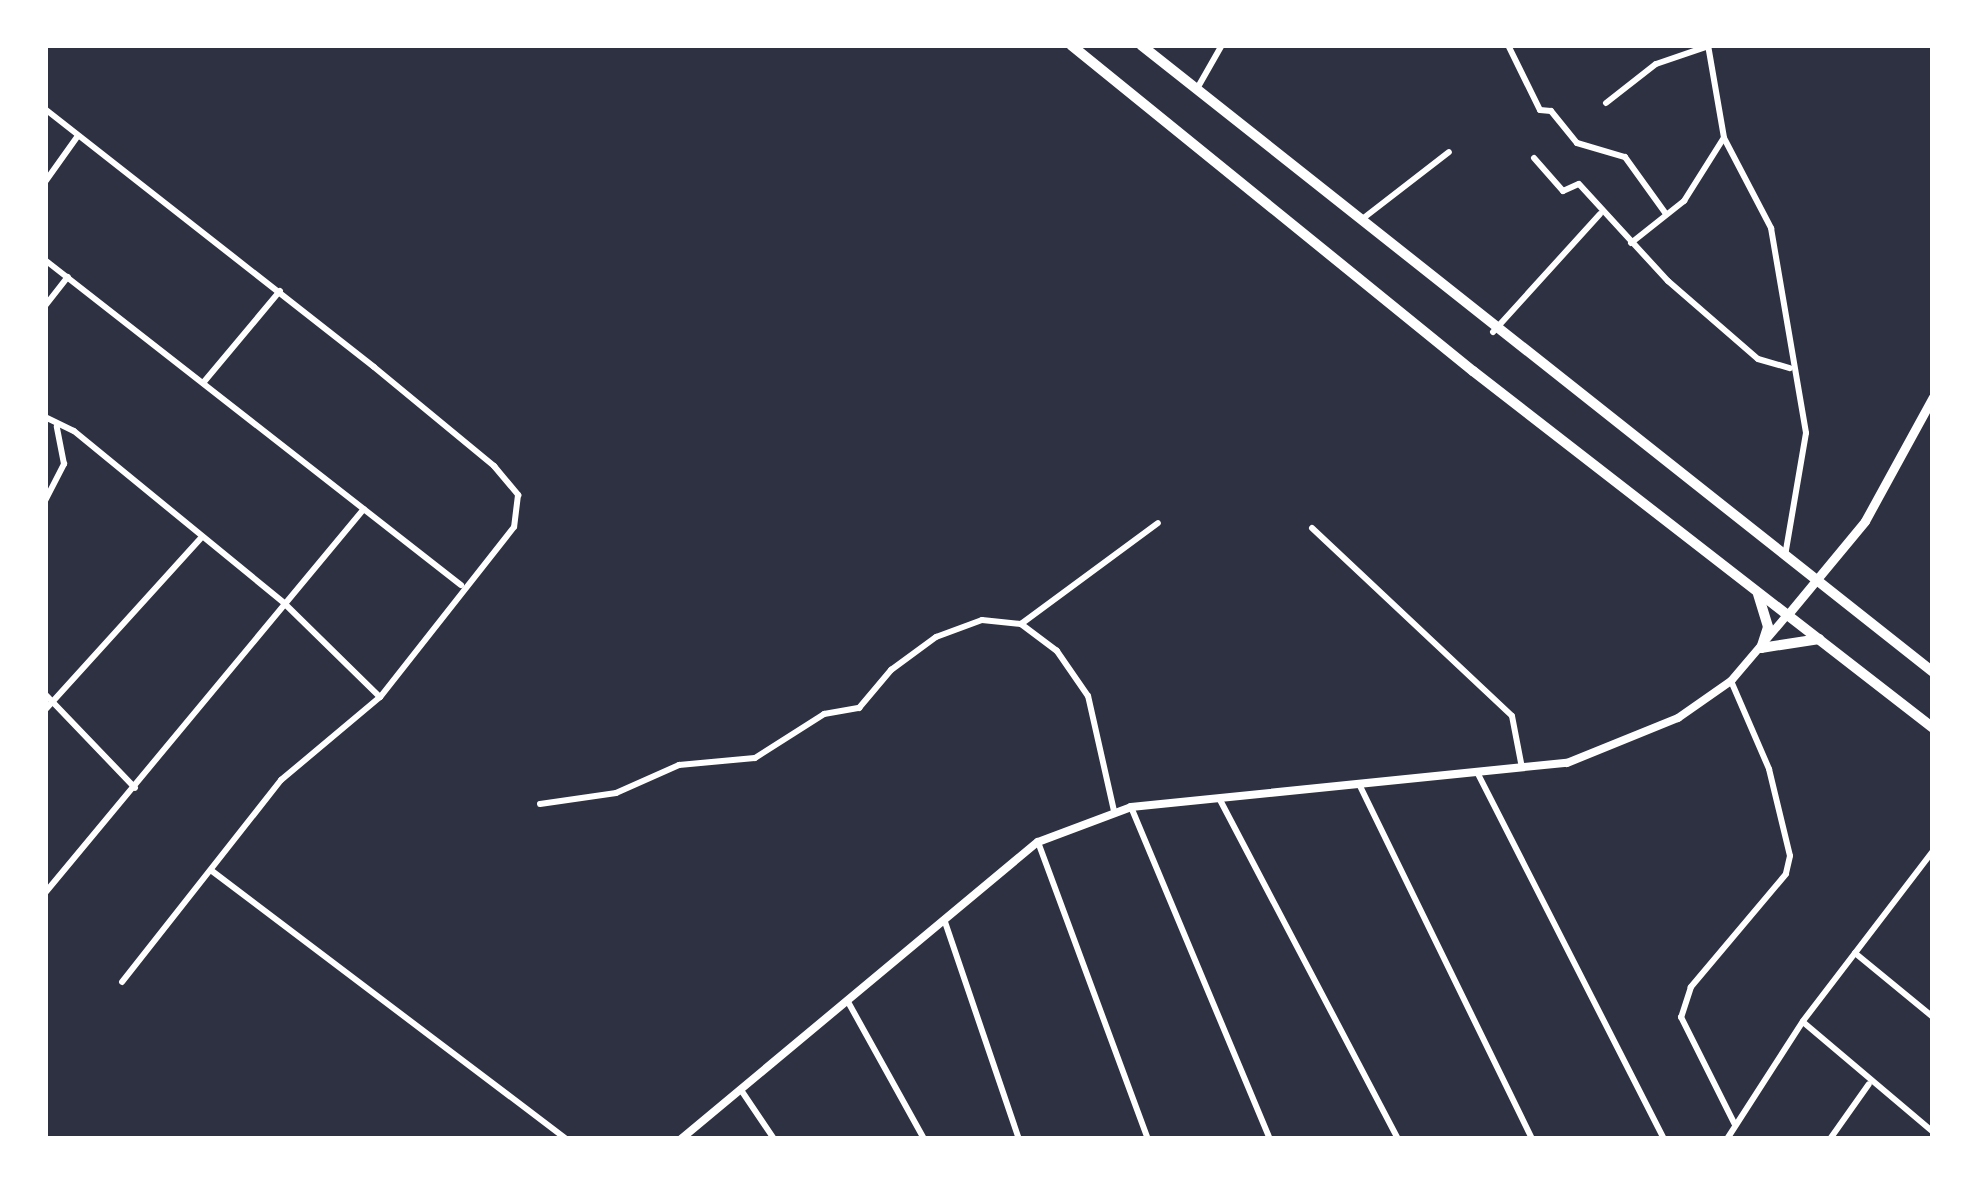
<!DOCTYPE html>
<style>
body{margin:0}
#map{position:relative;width:1978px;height:1184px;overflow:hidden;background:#2d3142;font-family:Helvetica,sans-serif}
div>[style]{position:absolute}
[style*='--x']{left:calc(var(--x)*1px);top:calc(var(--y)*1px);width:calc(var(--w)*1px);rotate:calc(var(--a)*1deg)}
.minor>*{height:6px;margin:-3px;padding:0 3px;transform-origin:3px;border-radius:3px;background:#fff}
.tertiary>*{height:8px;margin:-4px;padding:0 4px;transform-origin:4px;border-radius:4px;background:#fff}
.secondary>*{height:9px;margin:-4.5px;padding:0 4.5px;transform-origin:4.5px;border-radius:4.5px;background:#fff}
.trunk>*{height:10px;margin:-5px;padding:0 5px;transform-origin:5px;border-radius:5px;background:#fff}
span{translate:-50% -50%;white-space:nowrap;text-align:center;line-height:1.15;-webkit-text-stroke:9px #fff;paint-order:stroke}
.frame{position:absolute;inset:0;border:48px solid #fff;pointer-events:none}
</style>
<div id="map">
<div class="minor">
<div style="--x:1508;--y:45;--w:72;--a:63.8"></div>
<div style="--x:1540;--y:110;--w:11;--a:5"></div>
<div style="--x:1551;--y:111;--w:41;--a:50.9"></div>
<div style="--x:1577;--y:143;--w:50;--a:16.3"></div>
<div style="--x:1625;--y:157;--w:70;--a:54.3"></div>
<div style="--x:1708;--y:45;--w:94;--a:80.2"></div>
<div style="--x:1724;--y:138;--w:102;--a:62.4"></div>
<div style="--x:1771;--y:228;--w:208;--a:80.3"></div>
<div style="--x:1806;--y:433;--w:125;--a:99.7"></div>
<div style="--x:1198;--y:87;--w:48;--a:-60.3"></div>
<div style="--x:1606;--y:103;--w:63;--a:-38"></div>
<div style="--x:1656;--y:64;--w:56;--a:-18.8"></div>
<div style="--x:45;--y:109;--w:418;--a:38.1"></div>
<div style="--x:374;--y:367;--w:156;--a:39.5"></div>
<div style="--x:494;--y:466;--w:38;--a:50"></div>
<div style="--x:518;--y:495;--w:32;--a:97"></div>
<div style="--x:514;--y:527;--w:216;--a:128.2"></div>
<div style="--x:380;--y:697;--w:129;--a:140"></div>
<div style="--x:281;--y:780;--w:257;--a:128.2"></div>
<div style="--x:1534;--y:158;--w:44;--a:48.7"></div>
<div style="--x:1563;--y:191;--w:17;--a:-24"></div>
<div style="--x:1579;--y:184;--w:132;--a:47.5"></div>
<div style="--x:1668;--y:281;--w:119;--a:40.9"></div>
<div style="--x:1758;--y:359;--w:33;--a:16"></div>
<div style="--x:45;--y:182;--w:55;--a:-54.6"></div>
<div style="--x:1361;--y:220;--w:111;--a:-37.7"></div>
<div style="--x:1631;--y:243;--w:68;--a:-38.4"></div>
<div style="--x:1684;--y:201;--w:73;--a:-57.8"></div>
<div style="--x:45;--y:260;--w:528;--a:38"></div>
<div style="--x:45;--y:306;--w:37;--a:-52"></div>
<div style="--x:1493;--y:332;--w:159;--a:-47.8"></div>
<div style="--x:203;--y:383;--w:120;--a:-50.1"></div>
<div style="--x:45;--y:417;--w:32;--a:26"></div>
<div style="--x:74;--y:431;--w:273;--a:39.3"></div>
<div style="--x:285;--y:604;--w:133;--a:44.4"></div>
<div style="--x:45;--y:501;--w:42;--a:-62.8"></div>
<div style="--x:64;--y:464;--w:38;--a:-101"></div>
<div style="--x:1312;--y:528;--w:274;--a:43.2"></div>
<div style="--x:1512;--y:716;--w:53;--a:79.1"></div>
<div style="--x:1731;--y:681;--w:96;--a:66.6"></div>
<div style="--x:1769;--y:769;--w:89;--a:76.4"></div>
<div style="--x:1790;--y:856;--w:18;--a:103"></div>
<div style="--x:1786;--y:874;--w:148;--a:130.1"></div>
<div style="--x:1691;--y:987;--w:32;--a:108"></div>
<div style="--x:1681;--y:1017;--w:119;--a:63.4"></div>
<div style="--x:45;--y:694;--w:130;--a:46.2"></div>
<div style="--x:45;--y:710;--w:231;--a:-47.8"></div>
<div style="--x:1477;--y:772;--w:412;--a:63"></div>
<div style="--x:1359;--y:784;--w:395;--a:64"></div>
<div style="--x:1219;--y:798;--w:385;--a:62.3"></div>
<div style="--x:540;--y:804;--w:77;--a:-8.2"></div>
<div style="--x:616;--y:793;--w:69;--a:-24"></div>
<div style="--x:679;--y:765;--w:76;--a:-5.3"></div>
<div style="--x:755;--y:758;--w:82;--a:-32.5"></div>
<div style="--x:824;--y:714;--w:36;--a:-10"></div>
<div style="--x:859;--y:708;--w:50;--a:-49.9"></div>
<div style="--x:891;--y:670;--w:56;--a:-36.3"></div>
<div style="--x:936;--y:637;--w:49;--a:-20.3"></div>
<div style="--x:982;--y:620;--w:39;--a:6"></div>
<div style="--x:1131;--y:807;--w:360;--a:67.3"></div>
<div style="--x:1114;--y:811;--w:118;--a:-102.7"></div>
<div style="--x:1088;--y:696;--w:55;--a:-124.6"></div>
<div style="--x:1057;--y:651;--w:45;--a:-143.1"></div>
<div style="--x:1021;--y:624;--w:170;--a:-36.4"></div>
<div style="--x:1038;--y:842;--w:317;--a:69.7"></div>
<div style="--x:212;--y:871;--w:444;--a:37.1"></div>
<div style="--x:45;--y:893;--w:499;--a:-50.3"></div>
<div style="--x:944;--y:919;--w:232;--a:71.2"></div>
<div style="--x:1855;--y:953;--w:101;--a:39.4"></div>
<div style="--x:847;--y:1000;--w:159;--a:61"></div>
<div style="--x:1803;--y:1022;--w:170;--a:40.2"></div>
<div style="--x:741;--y:1090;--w:59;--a:56"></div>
<div style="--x:1727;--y:1139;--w:140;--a:-57.2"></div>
<div style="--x:1803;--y:1021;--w:214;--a:-52.6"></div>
<div style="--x:1830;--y:1139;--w:67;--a:-54.7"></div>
</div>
<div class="tertiary">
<div style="--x:681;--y:1139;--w:464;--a:-39.8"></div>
<div style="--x:1038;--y:842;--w:99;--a:-20.6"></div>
<div style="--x:1131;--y:807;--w:438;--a:-5.8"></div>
<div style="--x:1567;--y:763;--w:120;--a:-22.1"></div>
<div style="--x:1678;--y:718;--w:65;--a:-34.9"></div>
<div style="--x:1731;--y:681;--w:88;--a:-49.6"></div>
</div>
<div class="secondary">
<div style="--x:1789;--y:613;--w:119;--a:-50.4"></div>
<div style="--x:1865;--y:521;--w:141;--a:-61.3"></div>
</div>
<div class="trunk">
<div style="--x:1071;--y:45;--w:518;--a:39.04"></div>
<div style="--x:1473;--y:371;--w:582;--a:37.81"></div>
<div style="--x:1141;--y:45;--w:1010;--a:38.37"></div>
<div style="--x:1758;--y:594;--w:34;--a:73"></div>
<div style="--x:1768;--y:627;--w:22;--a:108"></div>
<div style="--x:1761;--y:648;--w:59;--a:-8.8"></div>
</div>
<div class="frame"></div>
</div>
